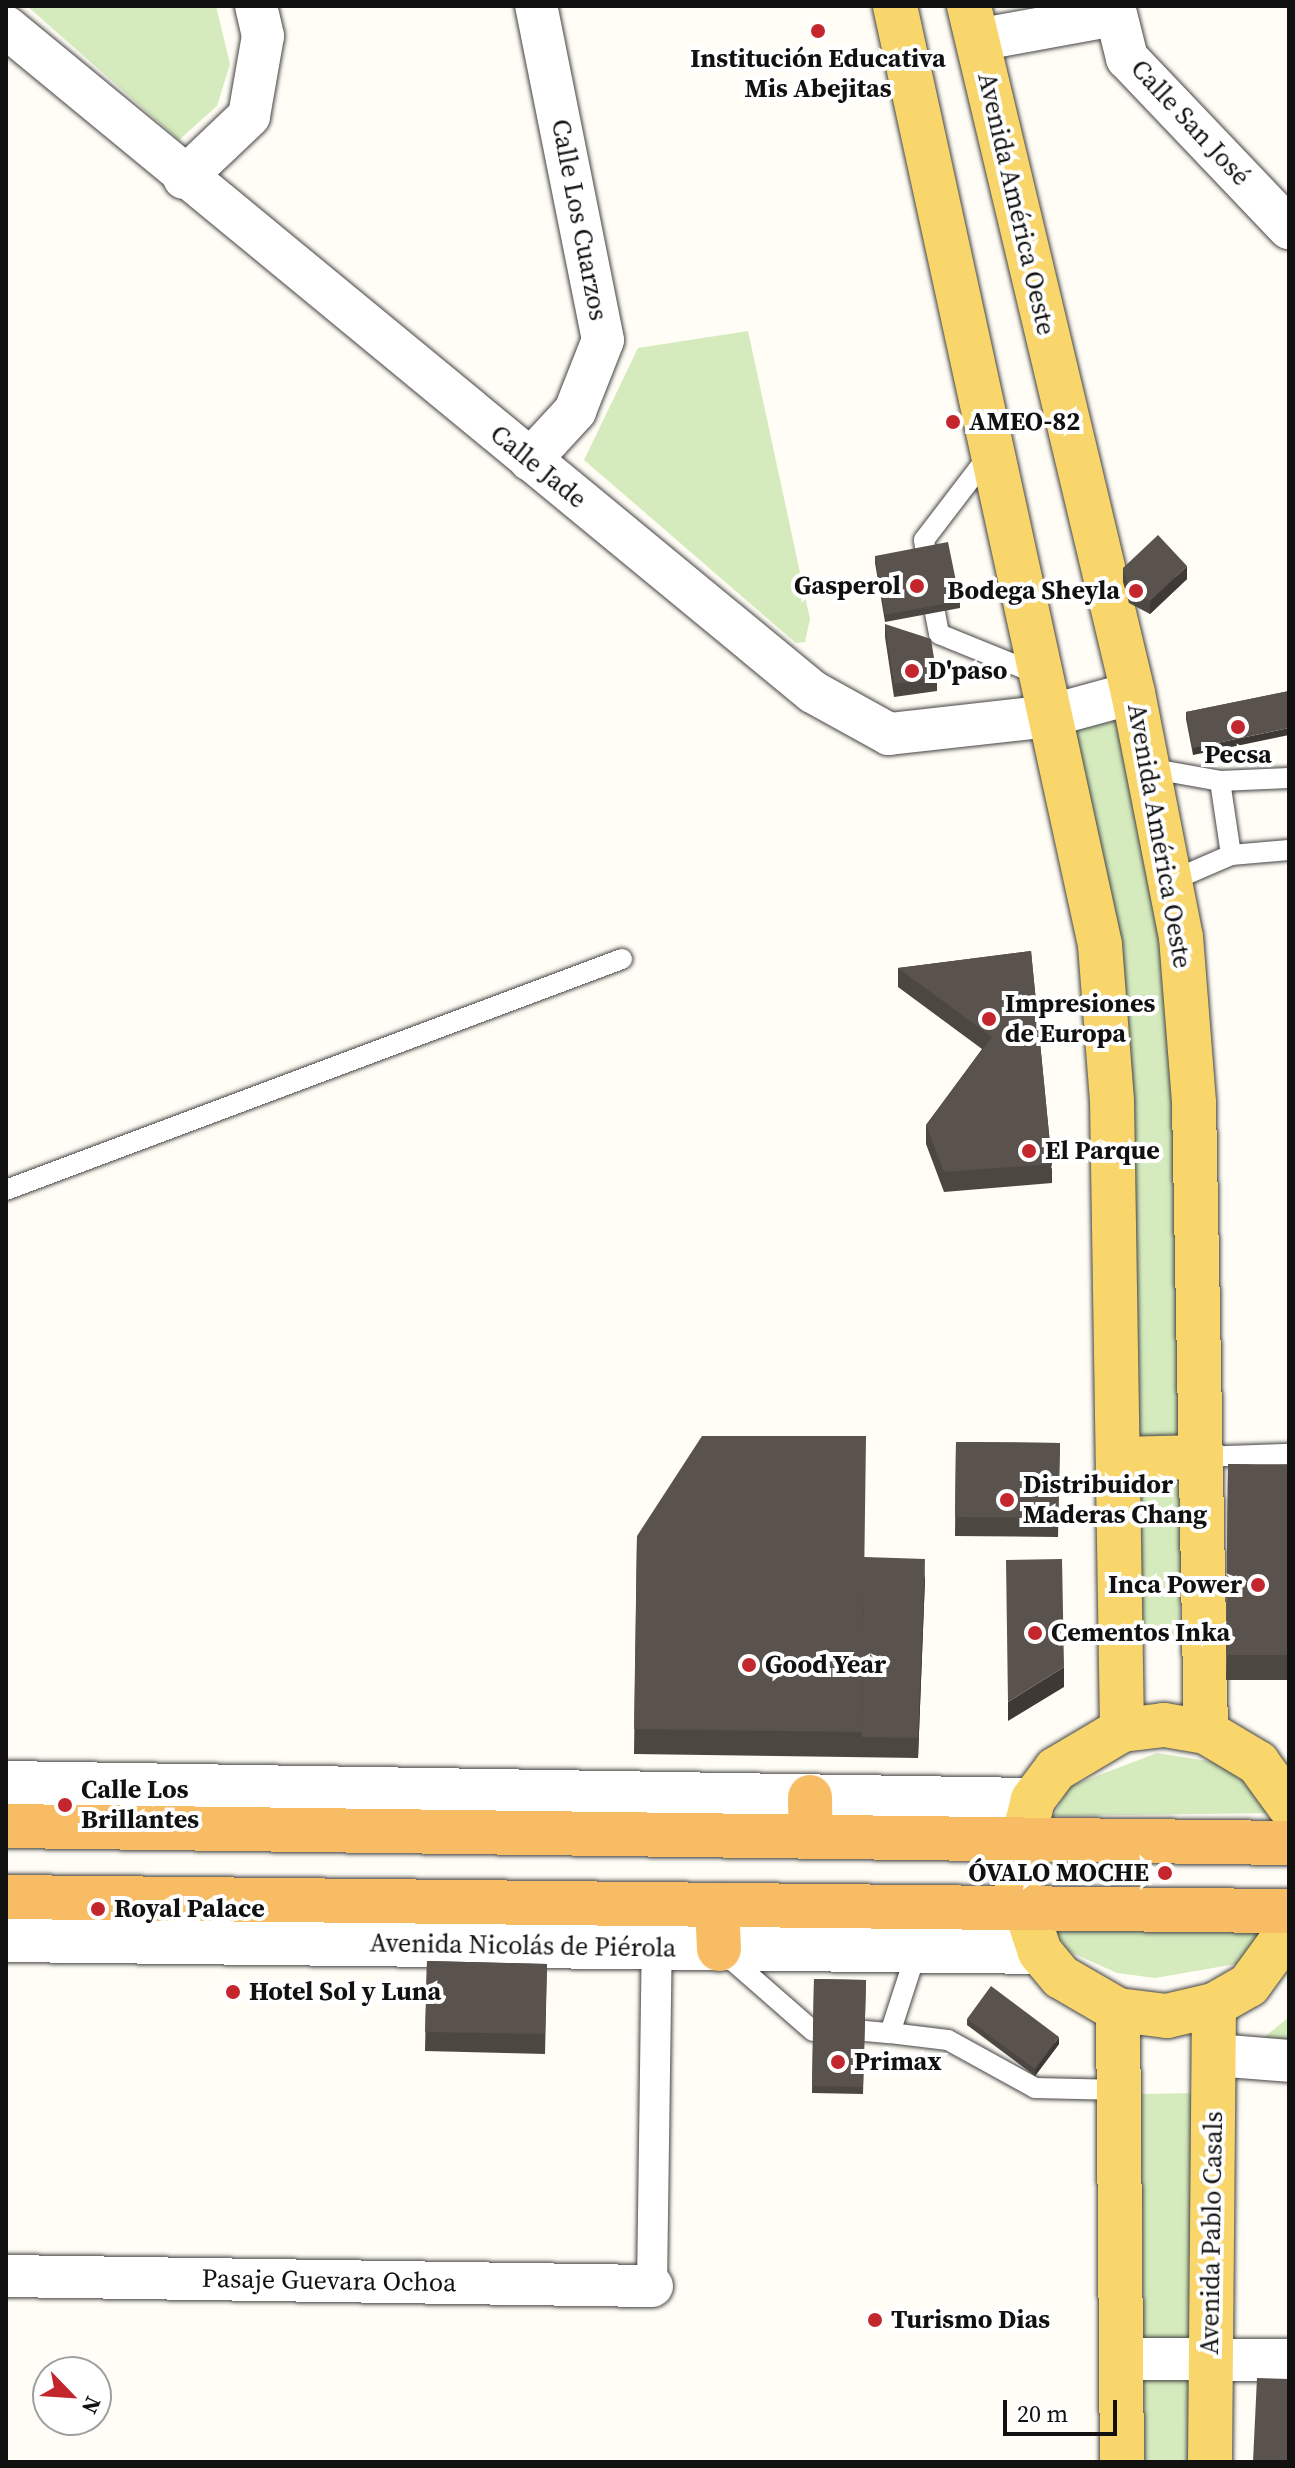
<!DOCTYPE html>
<meta charset="utf-8">
<style>
body{margin:0}
#map{position:relative;width:1295px;height:2468px;overflow:hidden;background:#fffdf5;font-family:"Source Serif 4",serif}
div>[style]{position:absolute}
[style*='--x']{left:calc(var(--x)*1px);top:calc(var(--y)*1px);width:calc(var(--w)*1px);rotate:calc(var(--a)*1deg)}
.green>*{inset:0;background:#d5ebbd}
.roads{filter:drop-shadow(0 0 2px #444) drop-shadow(0 0 2px #444)}
.service>*{height:20px;margin:-10px;padding:0 10px;transform-origin:10px;border-radius:10px;background:#fff}
.pedestrian>*{height:30px;margin:-15px;padding:0 15px;transform-origin:15px;border-radius:15px;background:#fff}
.minor>*{height:42px;margin:-21px;padding:0 21px;transform-origin:21px;border-radius:21px;background:#fff}
.tertiary>*{height:44px;margin:-22px;padding:0 22px;transform-origin:22px;border-radius:22px;background:#fff}
.primary>*{height:44px;margin:-22px;padding:0 22px;transform-origin:22px;border-radius:22px;background:#f9d66b}
.trunk>*{height:44px;margin:-22px;padding:0 22px;transform-origin:22px;border-radius:22px;background:#f7bc64}
.wall>*{inset:0;background:#4d4742}
.shaded-wall>*{inset:0;background:#3f3936}
.building>*{inset:0;background:#5a524d}
.dots>*{width:22px;height:22px;translate:-50% -50%;box-sizing:border-box;border:4px solid #fff;border-radius:50%}
span{translate:-50% -50%;white-space:nowrap;text-align:center;line-height:1.15;-webkit-text-stroke:8px #fff;paint-order:stroke}
.poi-label{font-size:26px;color:#111;font-weight:700}
.left{translate:0 -50%;text-align:left}
.right{translate:-100% -50%;text-align:right}
.street-label{font-size:26px;color:#111}
.frame{position:absolute;inset:0;border:8px solid #111;pointer-events:none}
.north{position:absolute;left:32px;top:2356px;width:80px;height:80px;box-sizing:border-box;background:#fff;border:2px solid #a0a0a0;border-radius:50%;rotate:115deg;font-size:22px;font-weight:700;line-height:32px;text-align:center;color:#111}
.north::after{content:'';display:block;margin:auto;width:28px;height:36px;background:#c4262e;clip-path:polygon(50% 0,100% 100%,50% 72%,0 100%)}
.scale{position:absolute;left:1003px;top:2400px;width:114px;height:36px;box-sizing:border-box;border:4px solid #111;border-top:0;padding-left:10px;font-size:24px;line-height:28px;white-space:nowrap;color:#111;-webkit-text-stroke:6px #fff;paint-order:stroke}
</style>
<div id="map">
<div class="green">
<div style="clip-path:polygon(27px 6px,216px 6px,230px 64px,217px 106px,179px 140px)"></div>
<div style="clip-path:polygon(748px 331px,810px 619px,805px 642px,796px 643px,584px 460px,638px 348px)"></div>
<div style="clip-path:polygon(1125px 715px,1172px 965px,1185px 1445px,1128px 1440px,1126px 988px,1067px 727px)"></div>
<div style="clip-path:polygon(1130px 1477px,1184px 1478px,1179px 1639px,1131px 1638px)"></div>
<div style="clip-path:polygon(1157px 1753px,1214px 1762px,1256px 1788px,1279px 1813px,1054px 1816px,1068px 1787px)"></div>
<div style="clip-path:polygon(1267px 1918px,1264px 1945px,1236px 1964px,1155px 1978px,1117px 1973px,1068px 1951px,1050px 1922px)"></div>
<div style="clip-path:polygon(1289px 2017px,1289px 2039px,1262px 2039px)"></div>
<div style="clip-path:polygon(1199px 2093px,1203px 2462px,1145px 2462px,1141px 2094px)"></div>
</div>
<div class="roads">
<div class="service">
<div style="--x:926;--y:553;--w:13;--a:-99"></div>
<div style="--x:924;--y:540;--w:107;--a:-52.6"></div>
<div style="--x:935;--y:613;--w:21;--a:79"></div>
<div style="--x:939;--y:634;--w:109;--a:22.1"></div>
<div style="--x:1148;--y:768;--w:73;--a:10.2"></div>
<div style="--x:1220;--y:781;--w:75;--a:81.5"></div>
<div style="--x:1231;--y:855;--w:65;--a:156.6"></div>
<div style="--x:1220;--y:781;--w:69;--a:-2.5"></div>
<div style="--x:1231;--y:855;--w:58;--a:-4.9"></div>
<div style="--x:6;--y:1190;--w:658;--a:-20.56"></div>
<div style="--x:1201;--y:1457;--w:88;--a:-2"></div>
<div style="--x:725;--y:1954;--w:117;--a:41.2"></div>
<div style="--x:865;--y:2031;--w:25;--a:5"></div>
<div style="--x:890;--y:2033;--w:87;--a:-72"></div>
<div style="--x:890;--y:2033;--w:58;--a:6.9"></div>
<div style="--x:948;--y:2040;--w:99;--a:28.9"></div>
<div style="--x:1035;--y:2088;--w:86;--a:1.3"></div>
</div>
<div class="pedestrian">
<div style="--x:652;--y:2286;--w:338;--a:-89.2"></div>
</div>
<div class="minor">
<div style="--x:1114;--y:6;--w:54;--a:76"></div>
<div style="--x:1127;--y:58;--w:235;--a:46.4"></div>
<div style="--x:6;--y:27;--w:1046;--a:39.49"></div>
<div style="--x:813;--y:692;--w:87;--a:28.9"></div>
<div style="--x:889;--y:734;--w:161;--a:-6.4"></div>
<div style="--x:1049;--y:716;--w:87;--a:-15.3"></div>
<div style="--x:977;--y:40;--w:139;--a:-10.3"></div>
<div style="--x:184;--y:178;--w:90;--a:-43.6"></div>
<div style="--x:249;--y:116;--w:81;--a:-80.1"></div>
<div style="--x:263;--y:36;--w:31;--a:-103"></div>
<div style="--x:530;--y:460;--w:67;--a:-47.4"></div>
<div style="--x:575;--y:411;--w:76;--a:-68.5"></div>
<div style="--x:603;--y:340;--w:341;--a:-101.3"></div>
<div style="--x:1215;--y:2055;--w:74;--a:4.6"></div>
<div style="--x:6;--y:2276;--w:646;--a:0.89"></div>
<div style="--x:1123;--y:2359;--w:166;--a:0.3"></div>
</div>
<div class="tertiary">
<div style="--x:6;--y:1783;--w:1027;--a:0.95"></div>
<div style="--x:6;--y:1940;--w:1034;--a:0.66"></div>
</div>
<div class="primary">
<div style="--x:895;--y:6;--w:961;--a:77.68"></div>
<div style="--x:1100;--y:945;--w:155;--a:85.6"></div>
<div style="--x:1112;--y:1100;--w:630;--a:89.09"></div>
<div style="--x:969;--y:6;--w:706;--a:76.57"></div>
<div style="--x:1133;--y:693;--w:249;--a:78.9"></div>
<div style="--x:1181;--y:937;--w:167;--a:85.5"></div>
<div style="--x:1194;--y:1103;--w:629;--a:88.91"></div>
<div style="--x:1118;--y:1459;--w:83;--a:-1.4"></div>
<div style="--x:1289;--y:1806;--w:53;--a:-125.8"></div>
<div style="--x:1258;--y:1763;--w:61;--a:-149.2"></div>
<div style="--x:1206;--y:1732;--w:43;--a:-170.5"></div>
<div style="--x:1164;--y:1725;--w:42;--a:173.2"></div>
<div style="--x:1122;--y:1730;--w:77;--a:149.4"></div>
<div style="--x:1056;--y:1769;--w:39;--a:127"></div>
<div style="--x:1033;--y:1800;--w:76;--a:104.4"></div>
<div style="--x:1014;--y:1874;--w:82;--a:71.6"></div>
<div style="--x:1040;--y:1952;--w:33;--a:50"></div>
<div style="--x:1061;--y:1977;--w:66;--a:30.1"></div>
<div style="--x:1118;--y:2010;--w:49;--a:7"></div>
<div style="--x:1167;--y:2016;--w:48;--a:-13.2"></div>
<div style="--x:1214;--y:2005;--w:40;--a:-29.7"></div>
<div style="--x:1249;--y:1985;--w:68;--a:-54"></div>
<div style="--x:1118;--y:2010;--w:452;--a:89.5"></div>
<div style="--x:1210;--y:2462;--w:457;--a:-89.5"></div>
</div>
<div class="trunk">
<div style="--x:810;--y:1797;--w:39;--a:89"></div>
<div style="--x:6;--y:1826;--w:1283;--a:0.76"></div>
<div style="--x:6;--y:1897;--w:1283;--a:0.63"></div>
<div style="--x:717;--y:1905;--w:44;--a:87.4"></div>
</div>
</div>
<div class="wall">
<div style="clip-path:polygon(875px 556px,960px 601px,960px 608px,885px 622px,875px 563px)"></div>
<div style="clip-path:polygon(1123px 568px,1187px 579px,1150px 614px,1129px 603px,1123px 582px)"></div>
<div style="clip-path:polygon(885px 624px,937px 677px,937px 691px,894px 697px,885px 637px)"></div>
<div style="clip-path:polygon(1289px 691px,1193px 755px,1186px 719px,1186px 712px)"></div>
<div style="clip-path:polygon(1031px 951px,1052px 1164px,1052px 1183px,944px 1192px,926px 1144px,926px 1125px,982px 1049px,898px 987px,898px 968px)"></div>
<div style="clip-path:polygon(956px 1442px,1060px 1443px,1058px 1537px,955px 1536px)"></div>
<div style="clip-path:polygon(1228px 1464px,1289px 1465px,1289px 1680px,1226px 1680px)"></div>
<div style="clip-path:polygon(637px 1536px,864px 1557px,925px 1578px,918px 1758px,634px 1754px)"></div>
<div style="clip-path:polygon(427px 1961px,547px 1964px,545px 2054px,425px 2051px)"></div>
<div style="clip-path:polygon(814px 1979px,866px 1980px,863px 2094px,812px 2093px)"></div>
<div style="clip-path:polygon(967px 2019px,1059px 2044px,1035px 2076px,967px 2025px)"></div>
</div>
<div class="shaded-wall">
<div style="clip-path:polygon(1187px 566px,1187px 579px,1150px 614px,1150px 601px)"></div>
<div style="clip-path:polygon(1289px 728px,1289px 735px,1193px 755px,1193px 748px)"></div>
<div style="clip-path:polygon(925px 1559px,925px 1578px,918px 1758px,918px 1738px)"></div>
<div style="clip-path:polygon(1064px 1667px,1064px 1687px,1008px 1721px,1008px 1702px)"></div>
<div style="clip-path:polygon(1059px 2037px,1059px 2044px,1035px 2076px,1035px 2069px)"></div>
</div>
<div class="building">
<div style="clip-path:polygon(1158px 535px,1187px 566px,1150px 601px,1129px 590px,1123px 568px)"></div>
<div style="clip-path:polygon(948px 542px,960px 601px,885px 615px,875px 556px)"></div>
<div style="clip-path:polygon(885px 624px,931px 639px,937px 677px,894px 684px)"></div>
<div style="clip-path:polygon(1289px 691px,1289px 728px,1193px 748px,1186px 712px)"></div>
<div style="clip-path:polygon(1031px 951px,1052px 1164px,944px 1172px,926px 1125px,992px 1037px,898px 968px)"></div>
<div style="clip-path:polygon(702px 1436px,866px 1436px,862px 1732px,634px 1729px,637px 1536px)"></div>
<div style="clip-path:polygon(956px 1442px,1060px 1443px,1058px 1518px,955px 1517px)"></div>
<div style="clip-path:polygon(1228px 1464px,1289px 1465px,1289px 1655px,1226px 1655px)"></div>
<div style="clip-path:polygon(864px 1557px,925px 1559px,918px 1738px,862px 1737px)"></div>
<div style="clip-path:polygon(1062px 1559px,1064px 1667px,1008px 1702px,1006px 1560px)"></div>
<div style="clip-path:polygon(427px 1961px,547px 1964px,545px 2034px,425px 2032px)"></div>
<div style="clip-path:polygon(814px 1979px,866px 1980px,863px 2087px,812px 2086px)"></div>
<div style="clip-path:polygon(991px 1986px,1059px 2037px,1035px 2069px,967px 2019px)"></div>
<div style="clip-path:polygon(1257px 2378px,1289px 2379px,1289px 2462px,1253px 2462px)"></div>
</div>
<div class="dots">
<div style="left:818px;top:31px;background:#c4262e"></div>
<div style="left:953px;top:422px;background:#c4262e"></div>
<div style="left:917px;top:586px;background:#c4262e"></div>
<div style="left:1136px;top:591px;background:#c4262e"></div>
<div style="left:912px;top:671px;background:#c4262e"></div>
<div style="left:1238px;top:727px;background:#c4262e"></div>
<div style="left:989px;top:1019px;background:#c4262e"></div>
<div style="left:1029px;top:1151px;background:#c4262e"></div>
<div style="left:1007px;top:1500px;background:#c4262e"></div>
<div style="left:1258px;top:1585px;background:#c4262e"></div>
<div style="left:1035px;top:1633px;background:#c4262e"></div>
<div style="left:749px;top:1665px;background:#c4262e"></div>
<div style="left:65px;top:1805px;background:#c4262e"></div>
<div style="left:1165px;top:1873px;background:#c4262e"></div>
<div style="left:98px;top:1909px;background:#c4262e"></div>
<div style="left:233px;top:1992px;background:#c4262e"></div>
<div style="left:838px;top:2062px;background:#c4262e"></div>
<div style="left:875px;top:2320px;background:#c4262e"></div>
</div>
<div class="poi-label">
<span style="left:818px;top:74px">Institución Educativa<br>Mis Abejitas</span>
<span class="left" style="left:969px;top:422px">AMEO-82</span>
<span class="right" style="left:901px;top:586px">Gasperol</span>
<span class="right" style="left:1120px;top:591px">Bodega Sheyla</span>
<span class="left" style="left:928px;top:671px">D'paso</span>
<span style="left:1238px;top:755px">Pecsa</span>
<span class="left" style="left:1005px;top:1019px">Impresiones<br>de Europa</span>
<span class="left" style="left:1045px;top:1151px">El Parque</span>
<span class="left" style="left:1023px;top:1500px">Distribuidor<br>Maderas Chang</span>
<span class="right" style="left:1242px;top:1585px">Inca Power</span>
<span class="left" style="left:1051px;top:1633px">Cementos Inka</span>
<span class="left" style="left:765px;top:1665px">Good Year</span>
<span class="left" style="left:81px;top:1805px">Calle Los<br>Brillantes</span>
<span class="right" style="left:1149px;top:1873px">ÓVALO MOCHE</span>
<span class="left" style="left:114px;top:1909px">Royal Palace</span>
<span class="left" style="left:249px;top:1992px">Hotel Sol y Luna</span>
<span class="left" style="left:854px;top:2062px">Primax</span>
<span class="left" style="left:891px;top:2320px">Turismo Dias</span>
</div>
<div class="street-label">
<span style="left:1190px;top:123px;rotate:47deg">Calle San José</span>
<span style="left:1016px;top:204px;rotate:77deg">Avenida América Oeste</span>
<span style="left:579px;top:220px;rotate:79deg">Calle Los Cuarzos</span>
<span style="left:538px;top:467px;rotate:39deg">Calle Jade</span>
<span style="left:1159px;top:836px;rotate:80deg">Avenida América Oeste</span>
<span style="left:523px;top:1946px;rotate:1deg">Avenida Nicolás de Piérola</span>
<span style="left:1212px;top:2233px;rotate:-89deg">Avenida Pablo Casals</span>
<span style="left:329px;top:2281px;rotate:1deg">Pasaje Guevara Ochoa</span>
</div>
<div class="frame"></div>
<div class="north">N</div>
<div class="scale">20 m</div>
</div>
